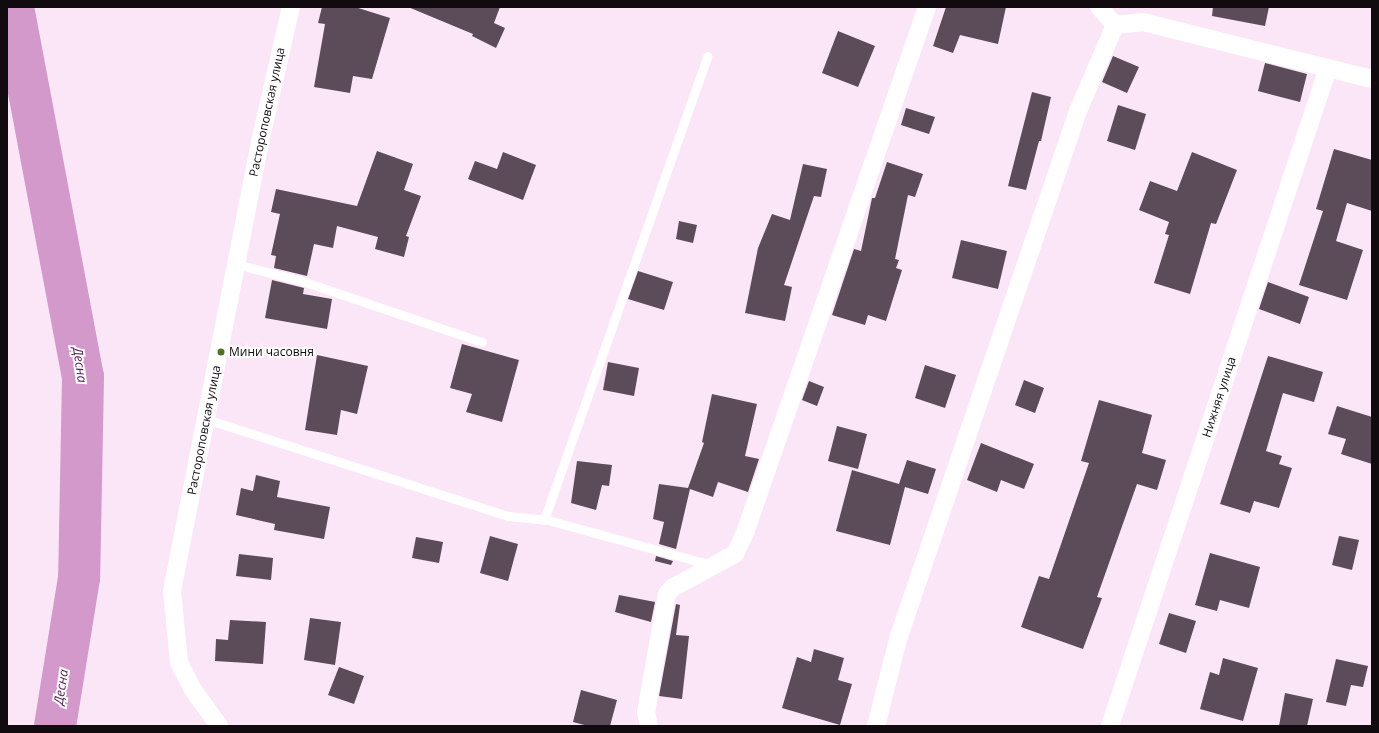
<!DOCTYPE html>
<meta charset="utf-8">
<style>
body{margin:0}
#map{position:relative;width:1379px;height:733px;overflow:hidden;background:#fbe6f7;font-family:"Open Sans",sans-serif}
div>[style]{position:absolute}
[style*='--x']{left:calc(var(--x)*1px);top:calc(var(--y)*1px);width:calc(var(--w)*1px);rotate:calc(var(--a)*1deg)}
.river>*{height:42px;margin:-21px;padding:0 21px;transform-origin:21px;border-radius:21px;background:#d399ca}
.building>*{inset:0;background:#5c4b59}
.lane>*{height:9px;margin:-4.5px;padding:0 4.5px;transform-origin:4.5px;border-radius:4.5px;background:#fff}
.street>*{height:18px;margin:-9px;padding:0 9px;transform-origin:9px;border-radius:9px;background:#fff}
.dots>*{width:11px;height:11px;translate:-50% -50%;box-sizing:border-box;border:2px solid #fff;border-radius:50%}
span{translate:-50% -50%;white-space:nowrap;text-align:center;line-height:1.15;-webkit-text-stroke:4px #fff;paint-order:stroke}
.street-label{font-size:12px;color:#110b10}
.poi-label{font-size:12px;color:#110b10}
.left{translate:0 -50%;text-align:left}
.water-label{font-size:13px;color:#591653;font-style:italic}
.frame{position:absolute;inset:0;border:8px solid #110b10;pointer-events:none}
</style>
<div id="map">
<div class="river">
<div style="--x:13;--y:7;--w:377;--a:79.3"></div>
<div style="--x:83;--y:377;--w:201;--a:91.1"></div>
<div style="--x:79;--y:578;--w:150;--a:99.2"></div>
</div>
<div class="building">
<div style="clip-path:polygon(322px 7px,355px 7px,390px 18px,372px 79px,353px 76px,350px 93px,314px 87px,325px 24px,318px 23px)"></div>
<div style="clip-path:polygon(408px 7px,500px 7px,494px 23px,505px 28px,496px 48px,472px 36px,473px 34px)"></div>
<div style="clip-path:polygon(946px 7px,1006px 7px,998px 44px,960px 35px,953px 53px,933px 46px)"></div>
<div style="clip-path:polygon(1213px 7px,1269px 7px,1265px 26px,1212px 16px)"></div>
<div style="clip-path:polygon(838px 31px,875px 46px,858px 87px,822px 73px)"></div>
<div style="clip-path:polygon(1113px 56px,1139px 67px,1127px 93px,1102px 82px)"></div>
<div style="clip-path:polygon(1265px 63px,1307px 74px,1300px 102px,1258px 91px)"></div>
<div style="clip-path:polygon(1032px 92px,1051px 97px,1041px 141px,1039px 141px,1026px 190px,1008px 186px)"></div>
<div style="clip-path:polygon(1118px 105px,1146px 114px,1135px 150px,1107px 141px)"></div>
<div style="clip-path:polygon(906px 108px,935px 117px,929px 134px,901px 125px)"></div>
<div style="clip-path:polygon(1334px 149px,1372px 160px,1372px 211px,1347px 203px,1336px 241px,1363px 250px,1347px 300px,1299px 285px,1323px 211px,1316px 209px)"></div>
<div style="clip-path:polygon(377px 151px,413px 164px,404px 190px,421px 196px,406px 236px,409px 237px,404px 257px,375px 249px,378px 237px,337px 226px,333px 248px,314px 244px,307px 276px,274px 268px,276px 256px,271px 255px,280px 214px,271px 212px,276px 189px,357px 206px)"></div>
<div style="clip-path:polygon(503px 152px,536px 165px,523px 200px,468px 179px,475px 161px,497px 169px)"></div>
<div style="clip-path:polygon(1192px 152px,1237px 170px,1216px 224px,1211px 223px,1190px 294px,1154px 283px,1169px 235px,1165px 234px,1169px 222px,1139px 210px,1150px 181px,1177px 191px)"></div>
<div style="clip-path:polygon(887px 162px,923px 174px,915px 197px,908px 195px,895px 259px,899px 260px,896px 268px,902px 270px,886px 321px,868px 315px,865px 325px,832px 315px,854px 249px,861px 251px,872px 198px,875px 198px)"></div>
<div style="clip-path:polygon(803px 164px,827px 169px,821px 197px,814px 196px,784px 285px,792px 287px,785px 321px,745px 313px,758px 248px,772px 214px,790px 220px)"></div>
<div style="clip-path:polygon(679px 221px,697px 225px,693px 243px,676px 239px)"></div>
<div style="clip-path:polygon(961px 240px,1007px 251px,998px 289px,952px 278px)"></div>
<div style="clip-path:polygon(638px 271px,673px 282px,664px 310px,628px 299px)"></div>
<div style="clip-path:polygon(272px 280px,304px 288px,303px 294px,332px 299px,327px 329px,265px 318px)"></div>
<div style="clip-path:polygon(1268px 282px,1309px 297px,1300px 324px,1259px 309px)"></div>
<div style="clip-path:polygon(462px 344px,519px 360px,502px 422px,466px 412px,472px 394px,450px 388px)"></div>
<div style="clip-path:polygon(317px 355px,368px 366px,357px 414px,341px 410px,337px 435px,305px 430px)"></div>
<div style="clip-path:polygon(1268px 356px,1323px 372px,1314px 402px,1283px 393px,1266px 451px,1282px 456px,1279px 464px,1292px 468px,1279px 508px,1254px 501px,1250px 513px,1220px 504px)"></div>
<div style="clip-path:polygon(608px 362px,639px 368px,634px 396px,603px 390px)"></div>
<div style="clip-path:polygon(925px 365px,956px 375px,945px 408px,915px 398px)"></div>
<div style="clip-path:polygon(1024px 380px,1044px 388px,1035px 413px,1015px 405px)"></div>
<div style="clip-path:polygon(809px 381px,824px 387px,817px 406px,802px 400px)"></div>
<div style="clip-path:polygon(712px 394px,757px 404px,745px 456px,759px 459px,748px 492px,718px 482px,713px 497px,690px 489px,676px 549px,659px 544px,664px 522px,653px 519px,659px 484px,688px 488px,704px 443px,702px 442px)"></div>
<div style="clip-path:polygon(1099px 400px,1152px 415px,1142px 453px,1166px 460px,1157px 490px,1137px 484px,1097px 597px,1102px 598px,1083px 649px,1021px 627px,1039px 576px,1049px 579px,1089px 463px,1081px 461px)"></div>
<div style="clip-path:polygon(1337px 406px,1372px 417px,1372px 464px,1341px 454px,1346px 439px,1328px 434px)"></div>
<div style="clip-path:polygon(837px 426px,867px 434px,858px 469px,828px 461px)"></div>
<div style="clip-path:polygon(981px 443px,1034px 464px,1024px 489px,1001px 480px,997px 492px,967px 480px)"></div>
<div style="clip-path:polygon(907px 460px,936px 469px,928px 494px,905px 487px,890px 545px,836px 531px,852px 470px,899px 484px)"></div>
<div style="clip-path:polygon(577px 461px,612px 465px,609px 486px,602px 485px,596px 510px,571px 503px)"></div>
<div style="clip-path:polygon(256px 475px,280px 481px,277px 497px,330px 507px,324px 539px,274px 530px,275px 524px,236px 515px,241px 488px,253px 491px)"></div>
<div style="clip-path:polygon(490px 536px,518px 544px,508px 581px,480px 573px)"></div>
<div style="clip-path:polygon(1339px 536px,1359px 540px,1352px 570px,1332px 565px)"></div>
<div style="clip-path:polygon(416px 537px,443px 542px,439px 563px,412px 558px)"></div>
<div style="clip-path:polygon(1210px 553px,1260px 567px,1249px 608px,1220px 600px,1217px 611px,1195px 605px)"></div>
<div style="clip-path:polygon(239px 554px,273px 558px,271px 580px,236px 576px)"></div>
<div style="clip-path:polygon(656px 556px,673px 561px,671px 565px,655px 561px)"></div>
<div style="clip-path:polygon(619px 595px,655px 602px,651px 622px,615px 612px)"></div>
<div style="clip-path:polygon(676px 604px,680px 605px,676px 635px,689px 636px,682px 699px,659px 696px)"></div>
<div style="clip-path:polygon(1169px 613px,1196px 621px,1186px 653px,1159px 644px)"></div>
<div style="clip-path:polygon(310px 618px,341px 622px,335px 665px,304px 660px)"></div>
<div style="clip-path:polygon(230px 620px,266px 622px,263px 664px,215px 661px,216px 639px,228px 640px)"></div>
<div style="clip-path:polygon(814px 649px,844px 658px,838px 680px,852px 684px,840px 725px,782px 708px,797px 657px,811px 662px)"></div>
<div style="clip-path:polygon(1223px 658px,1258px 668px,1243px 721px,1200px 709px,1210px 672px,1219px 675px)"></div>
<div style="clip-path:polygon(1336px 659px,1368px 666px,1363px 687px,1351px 685px,1346px 706px,1326px 702px)"></div>
<div style="clip-path:polygon(339px 667px,364px 676px,354px 704px,328px 695px)"></div>
<div style="clip-path:polygon(581px 690px,617px 700px,610px 726px,588px 726px,573px 722px)"></div>
<div style="clip-path:polygon(1285px 693px,1313px 699px,1307px 726px,1279px 726px)"></div>
</div>
<div class="lane">
<div style="--x:236;--y:264;--w:68;--a:14.4"></div>
<div style="--x:302;--y:281;--w:190;--a:18.7"></div>
<div style="--x:206;--y:419;--w:317;--a:17.8"></div>
<div style="--x:508;--y:516;--w:40;--a:5.7"></div>
<div style="--x:548;--y:520;--w:169;--a:15.4"></div>
<div style="--x:544;--y:520;--w:492;--a:-70.6"></div>
</div>
<div class="street">
<div style="--x:1099;--y:7;--w:24;--a:48"></div>
<div style="--x:1115;--y:25;--w:28;--a:-6"></div>
<div style="--x:1143;--y:22;--w:236;--a:14"></div>
<div style="--x:219;--y:726;--w:47;--a:-125.4"></div>
<div style="--x:192;--y:688;--w:29;--a:-117"></div>
<div style="--x:179;--y:662;--w:71;--a:-95.6"></div>
<div style="--x:172;--y:591;--w:458;--a:-78.9"></div>
<div style="--x:260;--y:142;--w:139;--a:-77.1"></div>
<div style="--x:649;--y:726;--w:14;--a:-102"></div>
<div style="--x:646;--y:712;--w:120;--a:-79.9"></div>
<div style="--x:667;--y:594;--w:8;--a:-50"></div>
<div style="--x:672;--y:588;--w:72;--a:-28.4"></div>
<div style="--x:735;--y:554;--w:26;--a:-65"></div>
<div style="--x:746;--y:530;--w:553;--a:-70.91"></div>
<div style="--x:876;--y:726;--w:93;--a:-75.7"></div>
<div style="--x:899;--y:636;--w:555;--a:-71.17"></div>
<div style="--x:1078;--y:111;--w:94;--a:-66.7"></div>
<div style="--x:1110;--y:726;--w:693;--a:-71.67"></div>
</div>
<div class="dots">
<div style="left:221px;top:352px;background:#517127"></div>
</div>
<div class="street-label">
<span style="left:267px;top:112px;rotate:-78deg">Растороповская улица</span>
<span style="left:1219px;top:397px;rotate:-72deg">Нижняя улица</span>
<span style="left:204px;top:430px;rotate:-79deg">Растороповская улица</span>
</div>
<div class="poi-label">
<span class="left" style="left:229px;top:352px">Мини часовня</span>
</div>
<div class="water-label">
<span style="left:80px;top:365px;rotate:82deg">Десна</span>
<span style="left:61px;top:687px;rotate:-81deg">Десна</span>
</div>
<div class="frame"></div>
</div>
